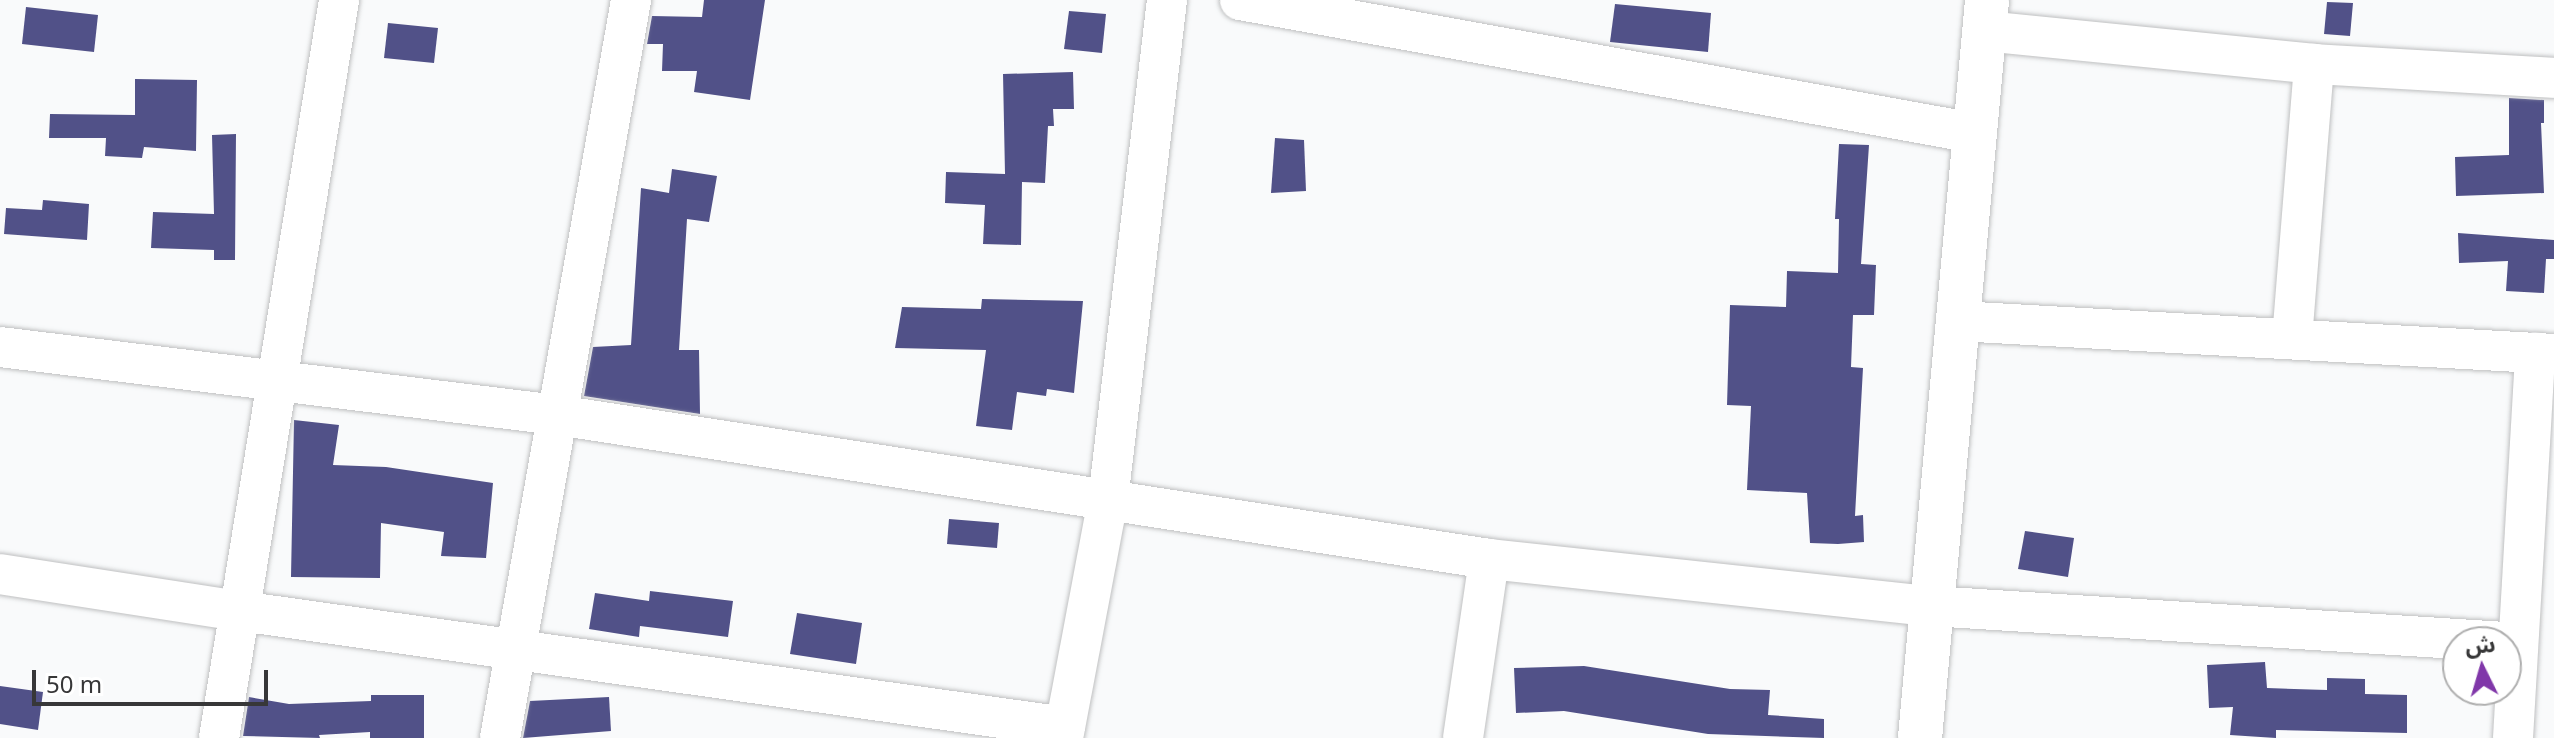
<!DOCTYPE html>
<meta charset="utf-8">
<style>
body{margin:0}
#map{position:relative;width:2554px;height:738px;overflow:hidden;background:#f9fafb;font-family:"Noto Sans","Noto Sans Arabic",sans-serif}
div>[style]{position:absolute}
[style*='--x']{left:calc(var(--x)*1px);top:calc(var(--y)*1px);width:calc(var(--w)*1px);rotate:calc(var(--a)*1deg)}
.building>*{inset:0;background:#515188}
.roads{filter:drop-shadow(0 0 2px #bfc0c1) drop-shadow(0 0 2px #bfc0c1)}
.minor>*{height:40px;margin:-20px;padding:0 20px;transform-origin:20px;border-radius:20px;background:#fff}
.major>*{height:44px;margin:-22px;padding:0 22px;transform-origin:22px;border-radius:22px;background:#fff}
span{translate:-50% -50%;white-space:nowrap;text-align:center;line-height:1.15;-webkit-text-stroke:8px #fff;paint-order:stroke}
.north{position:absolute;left:2442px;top:626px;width:80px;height:80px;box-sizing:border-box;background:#fff;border:2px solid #afafaf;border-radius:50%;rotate:355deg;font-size:22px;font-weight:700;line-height:32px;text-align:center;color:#373738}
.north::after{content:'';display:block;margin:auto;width:28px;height:36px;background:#8037a9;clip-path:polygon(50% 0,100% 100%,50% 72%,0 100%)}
.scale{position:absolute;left:32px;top:670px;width:236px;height:36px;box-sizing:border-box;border:4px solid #373738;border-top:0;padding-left:10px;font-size:24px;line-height:28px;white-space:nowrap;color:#373738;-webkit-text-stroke:6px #fff;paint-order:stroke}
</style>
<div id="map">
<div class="building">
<div style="clip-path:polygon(704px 0,765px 0,750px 100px,694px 92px,697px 71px,662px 71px,663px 44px,647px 44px,652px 16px,702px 17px)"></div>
<div style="clip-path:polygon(2327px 2px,2353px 3px,2350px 36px,2324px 34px)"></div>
<div style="clip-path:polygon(1615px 4px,1711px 13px,1708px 52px,1610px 42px)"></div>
<div style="clip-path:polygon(26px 7px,98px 15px,94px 52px,22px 44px)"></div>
<div style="clip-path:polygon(1069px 11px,1106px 14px,1102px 53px,1064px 49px)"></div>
<div style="clip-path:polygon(388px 23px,438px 28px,434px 63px,384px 58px)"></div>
<div style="clip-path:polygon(1073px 72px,1074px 109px,1053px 109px,1054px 126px,1048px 126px,1045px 183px,1022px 182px,1021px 245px,983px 244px,985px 205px,945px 203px,946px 172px,1005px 174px,1003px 74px)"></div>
<div style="clip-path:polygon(135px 79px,197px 80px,196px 151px,144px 147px,142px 158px,105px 156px,106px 138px,49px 138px,50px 114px,135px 115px)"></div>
<div style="clip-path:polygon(2509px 98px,2544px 100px,2544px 123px,2541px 123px,2544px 193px,2456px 196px,2455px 157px,2509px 155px)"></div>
<div style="clip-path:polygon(236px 134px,235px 260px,214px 260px,214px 250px,151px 248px,153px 212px,214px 214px,212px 135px)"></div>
<div style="clip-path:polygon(1275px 138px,1304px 140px,1306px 191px,1271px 193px)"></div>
<div style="clip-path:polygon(1839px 144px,1869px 145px,1861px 264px,1876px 265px,1874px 315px,1853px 315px,1851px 367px,1863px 368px,1855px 516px,1863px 515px,1864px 542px,1838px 544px,1810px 543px,1807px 493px,1747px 490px,1751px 406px,1727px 405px,1730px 305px,1786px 307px,1787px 271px,1838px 273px,1839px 219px,1835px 219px)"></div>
<div style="clip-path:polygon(672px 169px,717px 176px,709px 222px,687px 219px,679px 350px,699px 350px,700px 414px,584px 396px,593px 347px,631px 345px,641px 188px,669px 193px)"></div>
<div style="clip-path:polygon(43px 200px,89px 204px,87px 240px,4px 234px,6px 208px,42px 210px)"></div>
<div style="clip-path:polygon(2458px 233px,2554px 240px,2554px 259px,2546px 259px,2544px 293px,2506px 291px,2508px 261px,2459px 263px)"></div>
<div style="clip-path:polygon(982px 299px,1083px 301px,1074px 393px,1047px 389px,1046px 396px,1017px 392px,1012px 430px,976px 426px,986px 350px,895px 348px,902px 307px,981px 309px)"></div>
<div style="clip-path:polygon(294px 420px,339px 425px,333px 465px,386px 467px,493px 483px,486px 558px,441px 556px,444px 532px,381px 523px,380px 578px,291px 577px)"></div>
<div style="clip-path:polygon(949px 519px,999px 523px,997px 548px,947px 544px)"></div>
<div style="clip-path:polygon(2025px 531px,2074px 538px,2068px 577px,2018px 569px)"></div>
<div style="clip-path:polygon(650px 591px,733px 601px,728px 637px,640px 626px,639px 637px,589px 629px,595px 593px,649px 601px)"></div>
<div style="clip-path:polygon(797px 613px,862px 623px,856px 664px,790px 654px)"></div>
<div style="clip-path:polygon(2265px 662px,2267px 688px,2327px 690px,2327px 678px,2365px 679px,2365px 694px,2407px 695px,2407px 733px,2276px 730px,2276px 738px,2230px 735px,2233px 707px,2209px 708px,2207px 665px)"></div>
<div style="clip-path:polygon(1584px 666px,1730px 689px,1770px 690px,1768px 715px,1824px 719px,1824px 738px,1708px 734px,1564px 711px,1516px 713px,1514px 668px)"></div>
<div style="clip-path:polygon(0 686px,43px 692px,38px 730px,0 724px)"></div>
<div style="clip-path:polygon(371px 695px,424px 695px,424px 738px,370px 738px,370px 732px,319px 735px,320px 738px,243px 736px,249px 697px,289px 704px,371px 701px)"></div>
<div style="clip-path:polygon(609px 697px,611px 731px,523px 738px,530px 701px)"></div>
</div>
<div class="roads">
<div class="minor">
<div style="--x:1240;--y:0;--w:746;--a:10.27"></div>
<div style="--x:1984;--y:31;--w:332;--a:5.7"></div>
<div style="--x:2314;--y:64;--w:240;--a:3.3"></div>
<div style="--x:1957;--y:321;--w:598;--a:3.16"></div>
<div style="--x:2292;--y:339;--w:276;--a:-85.4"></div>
<div style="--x:0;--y:347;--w:561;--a:6.96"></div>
<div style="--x:557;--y:415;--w:943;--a:8.78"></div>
<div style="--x:1489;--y:559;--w:444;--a:6.1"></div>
<div style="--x:1931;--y:606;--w:575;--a:3.59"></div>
<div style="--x:0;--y:574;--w:243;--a:8.8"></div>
<div style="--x:240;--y:611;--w:833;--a:8"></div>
<div style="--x:219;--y:738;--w:748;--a:-80.76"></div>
<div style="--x:500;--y:738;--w:750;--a:-79.93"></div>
<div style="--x:1063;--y:738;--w:242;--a:-79.3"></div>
<div style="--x:1108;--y:500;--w:503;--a:-83.27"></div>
<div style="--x:1463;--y:738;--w:181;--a:-81.7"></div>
<div style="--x:2513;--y:738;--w:386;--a:-86.7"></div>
</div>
<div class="major">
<div style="--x:1920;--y:738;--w:741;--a:-84.81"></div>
</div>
</div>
<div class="north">ش</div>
<div class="scale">50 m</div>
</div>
